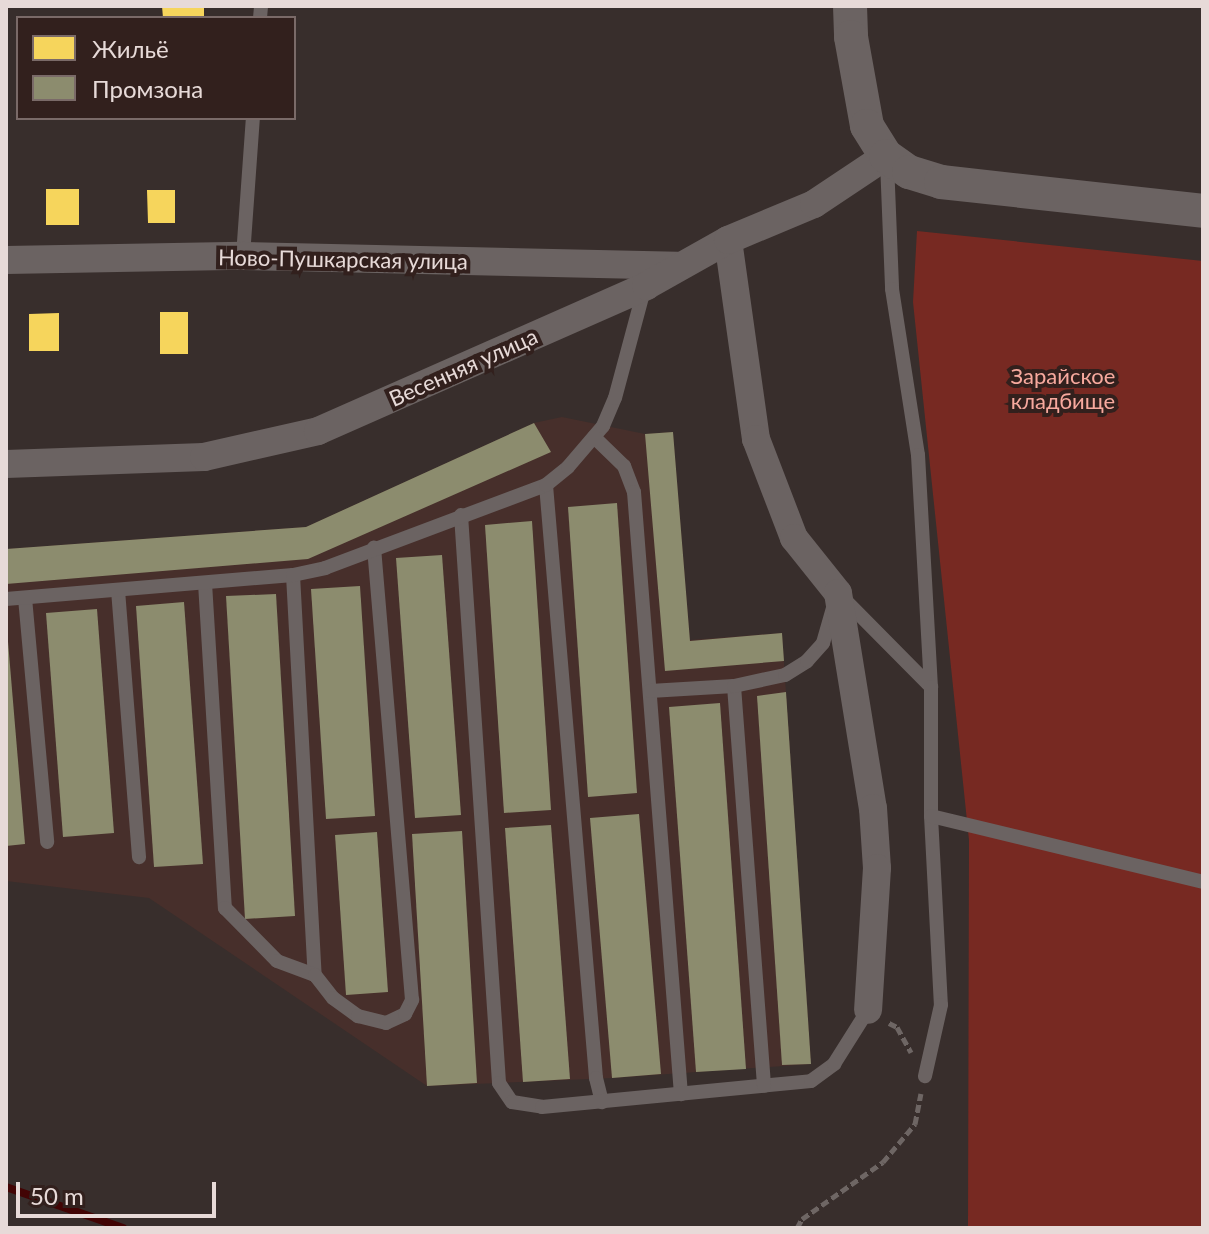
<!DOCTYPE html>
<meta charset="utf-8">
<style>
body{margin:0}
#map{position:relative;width:1209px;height:1234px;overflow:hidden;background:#382e2c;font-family:Lato,sans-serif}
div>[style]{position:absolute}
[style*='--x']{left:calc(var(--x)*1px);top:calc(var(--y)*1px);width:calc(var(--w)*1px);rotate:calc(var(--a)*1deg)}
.built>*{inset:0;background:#472f2b}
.green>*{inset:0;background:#772922}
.homes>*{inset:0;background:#f6d55c}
.industry>*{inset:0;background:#8c8c6e}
.stream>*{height:8px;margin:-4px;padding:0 4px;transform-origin:4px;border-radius:4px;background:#420404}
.path>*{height:5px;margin-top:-2.5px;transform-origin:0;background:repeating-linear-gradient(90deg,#6e6664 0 8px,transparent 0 12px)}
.service>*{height:14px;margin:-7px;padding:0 7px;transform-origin:7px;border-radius:7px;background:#6b6362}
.minor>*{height:28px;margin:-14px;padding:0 14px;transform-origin:14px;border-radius:14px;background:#6b6362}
.tertiary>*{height:34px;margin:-17px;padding:0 17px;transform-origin:17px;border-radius:17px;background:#6b6362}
span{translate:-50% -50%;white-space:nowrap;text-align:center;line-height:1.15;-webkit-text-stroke:8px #32201d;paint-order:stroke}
.street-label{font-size:22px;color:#e7dad8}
.park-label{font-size:22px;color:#f7a99e}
.frame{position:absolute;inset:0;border:8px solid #e7dad8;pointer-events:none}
.legend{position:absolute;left:16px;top:16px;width:280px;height:104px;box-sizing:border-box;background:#32201d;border:2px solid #7a6a68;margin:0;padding:10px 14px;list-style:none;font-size:24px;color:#e7dad8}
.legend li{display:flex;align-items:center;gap:16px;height:40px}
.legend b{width:40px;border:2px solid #7a6a68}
.scale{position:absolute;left:16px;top:1182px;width:200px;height:36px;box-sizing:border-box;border:4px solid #e7dad8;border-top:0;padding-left:10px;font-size:24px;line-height:28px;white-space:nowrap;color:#e7dad8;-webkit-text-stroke:6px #32201d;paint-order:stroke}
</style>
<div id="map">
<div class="built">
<div style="clip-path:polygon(562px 417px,645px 434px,673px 432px,690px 640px,782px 633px,811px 1064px,612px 1078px,427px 1086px,149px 898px,6px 881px,6px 549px,306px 527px,534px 423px)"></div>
</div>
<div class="green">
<div style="clip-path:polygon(917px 231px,1203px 261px,1203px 1228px,968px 1228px,969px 840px,913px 302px)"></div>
</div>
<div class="homes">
<div style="clip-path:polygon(162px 6px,204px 6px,204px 18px,163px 18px)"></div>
<div style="clip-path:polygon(46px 189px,79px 189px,79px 225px,46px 225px)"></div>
<div style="clip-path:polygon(147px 190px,175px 190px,175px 223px,148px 223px)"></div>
<div style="clip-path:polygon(160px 312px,188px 312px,188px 354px,160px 354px)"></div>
<div style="clip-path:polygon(59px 313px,59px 351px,29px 351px,29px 314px)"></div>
</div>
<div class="industry">
<div style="clip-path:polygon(534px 423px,551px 452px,308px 559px,6px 584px,6px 549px,306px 527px)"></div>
<div style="clip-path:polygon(673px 432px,690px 641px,782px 633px,784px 661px,665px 671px,645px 434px)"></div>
<div style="clip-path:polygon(617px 503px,637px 793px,588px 797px,568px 507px)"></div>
<div style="clip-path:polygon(532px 521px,551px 810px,504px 813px,485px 525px)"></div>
<div style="clip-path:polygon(442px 555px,461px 815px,415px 818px,396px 558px)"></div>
<div style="clip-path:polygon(360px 586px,375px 816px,326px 819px,311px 589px)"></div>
<div style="clip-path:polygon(276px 594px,295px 916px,245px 919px,226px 596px)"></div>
<div style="clip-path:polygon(184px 602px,203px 864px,154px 867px,136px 606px)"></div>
<div style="clip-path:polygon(97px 609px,114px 833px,63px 837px,46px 613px)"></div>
<div style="clip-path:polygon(6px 618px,25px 844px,6px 846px)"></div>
<div style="clip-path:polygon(786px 692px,811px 1064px,782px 1065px,757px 696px)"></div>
<div style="clip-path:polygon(720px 703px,746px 1069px,696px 1072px,669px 707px)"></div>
<div style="clip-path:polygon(639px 814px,661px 1074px,612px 1078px,590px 818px)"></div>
<div style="clip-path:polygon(551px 825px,570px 1079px,523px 1082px,505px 828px)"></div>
<div style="clip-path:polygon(462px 831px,477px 1083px,427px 1086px,412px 834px)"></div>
<div style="clip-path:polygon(377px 832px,388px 992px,346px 995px,335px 835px)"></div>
</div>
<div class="stream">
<div style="--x:6;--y:1187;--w:124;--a:19.3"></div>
</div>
<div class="path">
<div style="--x:889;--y:1023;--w:9;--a:27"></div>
<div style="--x:897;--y:1027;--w:29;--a:61"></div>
<div style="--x:797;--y:1228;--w:10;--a:-61"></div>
<div style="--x:802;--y:1219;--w:99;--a:-35.1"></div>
<div style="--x:883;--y:1162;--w:50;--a:-49.9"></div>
<div style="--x:915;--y:1124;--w:31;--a:-79"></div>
</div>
<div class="service">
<div style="--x:260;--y:18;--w:12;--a:-85"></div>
<div style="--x:887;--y:162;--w:127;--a:87.7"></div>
<div style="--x:892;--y:289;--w:168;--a:81.1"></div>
<div style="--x:918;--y:455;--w:232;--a:86.8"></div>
<div style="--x:243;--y:256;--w:138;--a:-85.9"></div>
<div style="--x:594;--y:437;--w:42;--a:44"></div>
<div style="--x:624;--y:466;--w:28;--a:69"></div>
<div style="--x:634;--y:492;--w:604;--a:85.54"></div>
<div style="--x:546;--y:485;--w:595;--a:85.18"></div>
<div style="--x:596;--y:1078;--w:25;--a:76"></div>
<div style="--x:461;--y:515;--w:569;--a:86.17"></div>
<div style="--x:499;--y:1083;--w:23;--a:56"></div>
<div style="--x:512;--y:1102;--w:30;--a:9"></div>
<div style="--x:542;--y:1107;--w:270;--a:-5.5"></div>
<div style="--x:811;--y:1081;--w:29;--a:-36"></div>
<div style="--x:834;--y:1064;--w:64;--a:-57.8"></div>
<div style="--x:293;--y:575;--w:401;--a:86.9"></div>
<div style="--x:205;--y:583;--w:326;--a:86.5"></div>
<div style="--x:225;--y:908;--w:74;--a:45.5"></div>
<div style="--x:277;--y:961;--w:40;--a:20.2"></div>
<div style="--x:315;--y:975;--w:29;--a:52"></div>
<div style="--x:333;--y:998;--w:31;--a:36"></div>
<div style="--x:358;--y:1016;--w:29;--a:14"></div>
<div style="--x:386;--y:1023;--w:21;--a:-25"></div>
<div style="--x:405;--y:1014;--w:16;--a:-63"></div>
<div style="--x:412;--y:1000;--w:454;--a:-94.8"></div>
<div style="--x:118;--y:590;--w:268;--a:85.5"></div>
<div style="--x:25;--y:598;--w:245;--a:84.8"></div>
<div style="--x:6;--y:599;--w:288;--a:-4.8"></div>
<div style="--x:293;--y:575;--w:33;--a:-12"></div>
<div style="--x:325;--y:568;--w:236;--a:-20.6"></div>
<div style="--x:546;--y:485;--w:28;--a:-39"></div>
<div style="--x:568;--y:467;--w:54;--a:-49.5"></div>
<div style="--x:603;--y:426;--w:30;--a:-67"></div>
<div style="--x:615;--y:398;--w:116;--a:-75"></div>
<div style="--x:844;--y:599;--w:124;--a:45.3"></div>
<div style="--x:931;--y:687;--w:129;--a:90"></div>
<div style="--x:931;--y:816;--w:189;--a:87"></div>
<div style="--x:941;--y:1005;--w:73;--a:102.7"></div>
<div style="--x:734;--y:686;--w:401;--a:85.7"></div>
<div style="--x:650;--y:691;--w:84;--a:-3.4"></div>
<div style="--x:734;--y:686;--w:52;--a:-12.2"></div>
<div style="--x:785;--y:675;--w:26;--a:-32"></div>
<div style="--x:807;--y:661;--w:24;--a:-48"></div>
<div style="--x:823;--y:643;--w:40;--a:-74"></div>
<div style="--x:931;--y:816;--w:280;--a:13.6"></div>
</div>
<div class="minor">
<div style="--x:728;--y:240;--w:201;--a:82"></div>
<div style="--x:756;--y:439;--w:106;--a:69"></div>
<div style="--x:794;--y:538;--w:70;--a:51.3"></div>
<div style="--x:838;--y:593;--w:218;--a:80.8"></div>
<div style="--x:873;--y:808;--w:60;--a:86.2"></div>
<div style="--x:877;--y:868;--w:142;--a:93.6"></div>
<div style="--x:6;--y:260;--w:237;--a:-1"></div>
<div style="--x:243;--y:256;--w:434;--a:1.3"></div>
<div style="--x:6;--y:464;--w:198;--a:-2"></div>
<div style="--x:204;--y:457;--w:117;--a:-12.8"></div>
<div style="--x:318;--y:431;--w:359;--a:-23.8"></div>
<div style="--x:646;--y:286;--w:94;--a:-29.3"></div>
<div style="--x:728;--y:240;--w:93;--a:-22.7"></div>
<div style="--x:814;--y:204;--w:87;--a:-33.7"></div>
</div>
<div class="tertiary">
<div style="--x:850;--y:6;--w:31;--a:88"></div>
<div style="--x:851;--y:37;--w:90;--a:79.8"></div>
<div style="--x:867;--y:126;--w:36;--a:58"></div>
<div style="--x:886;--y:156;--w:28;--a:35"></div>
<div style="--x:909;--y:172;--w:34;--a:17"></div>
<div style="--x:941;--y:182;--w:264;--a:6.3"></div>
</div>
<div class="street-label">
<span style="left:343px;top:259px;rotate:1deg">Ново-Пушкарская улица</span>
<span style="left:463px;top:367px;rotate:-24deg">Весенняя улица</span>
</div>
<div class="park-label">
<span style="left:1063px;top:388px">Зарайское<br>кладбище</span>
</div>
<div class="frame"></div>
<ul class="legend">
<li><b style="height:22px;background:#f6d55c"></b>Жильё</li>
<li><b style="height:22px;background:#8c8c6e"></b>Промзона</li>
</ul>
<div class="scale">50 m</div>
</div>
